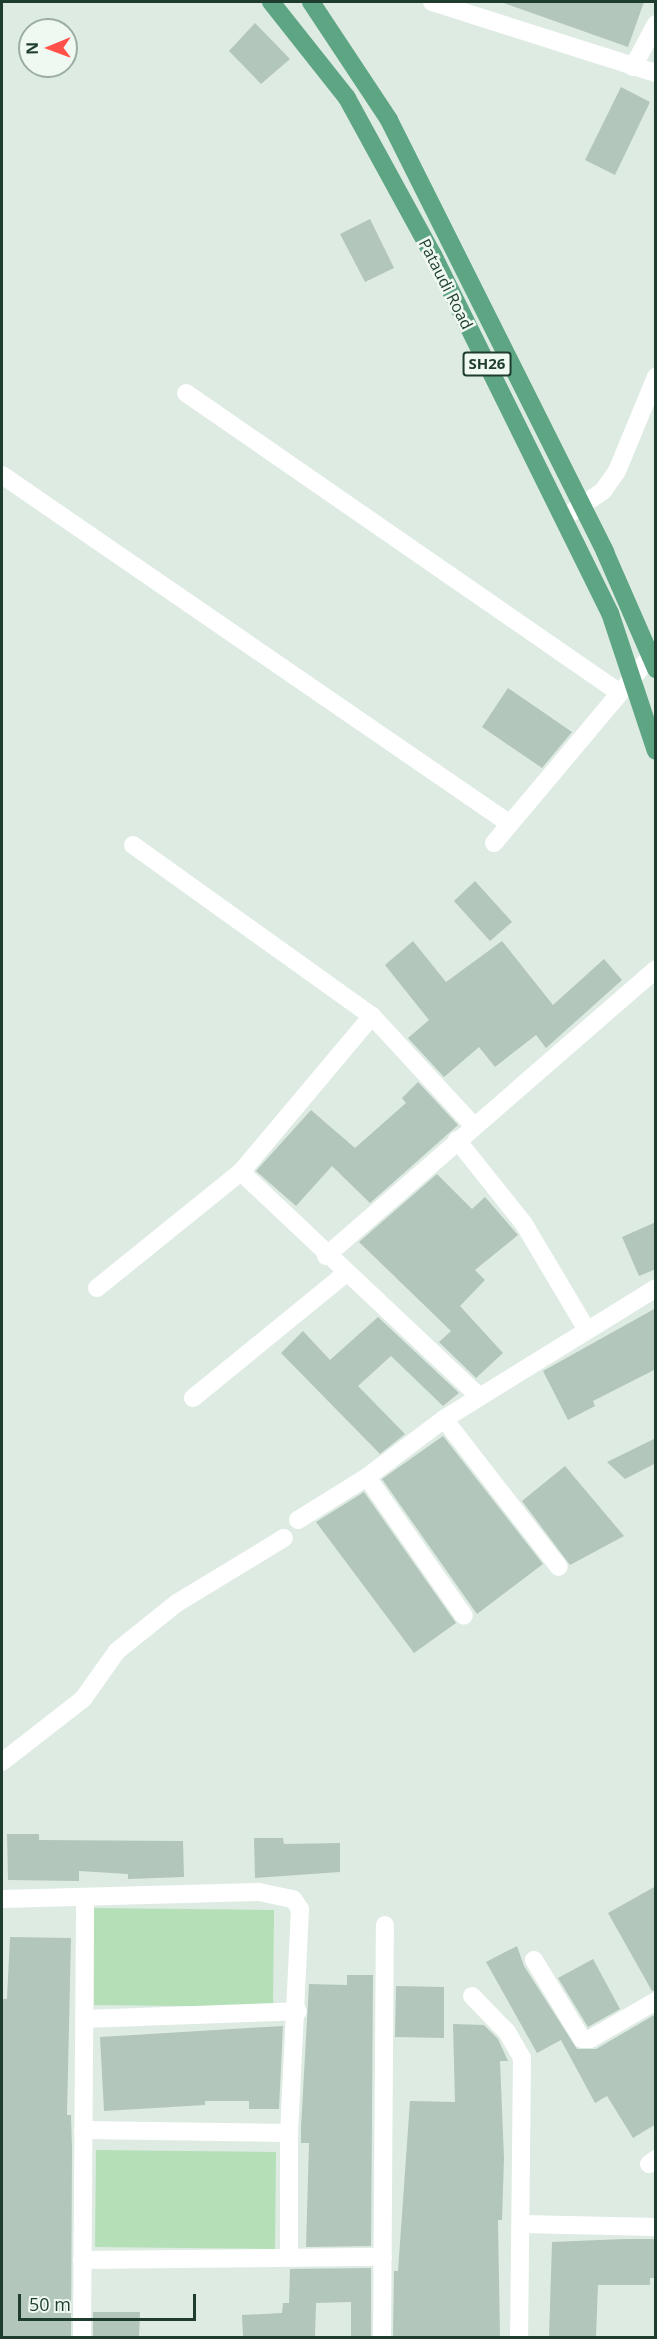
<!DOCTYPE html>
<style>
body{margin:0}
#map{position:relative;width:657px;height:2339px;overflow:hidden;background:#deebe3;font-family:"Open Sans",sans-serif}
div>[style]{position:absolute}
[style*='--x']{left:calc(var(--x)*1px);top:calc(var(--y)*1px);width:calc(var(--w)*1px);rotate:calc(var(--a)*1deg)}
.green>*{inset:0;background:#b4dfb7}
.building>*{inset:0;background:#b3c6bb}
.minor>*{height:18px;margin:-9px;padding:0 9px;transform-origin:9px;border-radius:9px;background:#fff}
.major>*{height:18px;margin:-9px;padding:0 9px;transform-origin:9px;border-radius:9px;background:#5ea584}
span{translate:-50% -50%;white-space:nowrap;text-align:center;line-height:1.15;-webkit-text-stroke:5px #eff8f1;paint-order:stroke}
.shield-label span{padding:2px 4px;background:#eff8f1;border:2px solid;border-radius:4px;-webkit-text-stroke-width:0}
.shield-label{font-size:15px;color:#1e3d2e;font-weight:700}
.street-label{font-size:16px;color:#1e3d2e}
.frame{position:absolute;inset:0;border:3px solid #1e3d2e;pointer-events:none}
.north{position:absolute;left:18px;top:18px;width:60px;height:60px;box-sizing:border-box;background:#eff8f1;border:2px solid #9bada3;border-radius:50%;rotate:269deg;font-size:16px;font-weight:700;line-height:24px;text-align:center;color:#1e3d2e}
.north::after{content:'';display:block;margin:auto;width:21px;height:27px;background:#ff5049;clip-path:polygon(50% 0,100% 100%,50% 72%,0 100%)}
.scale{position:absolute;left:18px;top:2294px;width:178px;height:27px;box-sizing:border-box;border:3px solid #1e3d2e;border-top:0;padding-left:8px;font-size:18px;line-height:21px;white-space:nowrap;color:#1e3d2e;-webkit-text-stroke:4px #eff8f1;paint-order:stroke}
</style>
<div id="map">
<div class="green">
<div style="clip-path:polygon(94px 1908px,274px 1910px,273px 2007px,94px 2005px)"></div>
<div style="clip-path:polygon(96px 2150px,276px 2152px,275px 2249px,95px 2247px)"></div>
</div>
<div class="building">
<div style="clip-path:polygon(501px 2px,644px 2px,628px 47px)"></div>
<div style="clip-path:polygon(255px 23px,290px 59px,261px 84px,229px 51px)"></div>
<div style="clip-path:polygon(621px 87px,650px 102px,615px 175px,585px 160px)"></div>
<div style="clip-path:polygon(370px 219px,394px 268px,365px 282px,340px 234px)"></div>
<div style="clip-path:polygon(508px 688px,572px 732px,542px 768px,482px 727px)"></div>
<div style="clip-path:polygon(475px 881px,512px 922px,490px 941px,454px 901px)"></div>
<div style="clip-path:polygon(413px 941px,446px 982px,502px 941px,553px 1005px,604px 959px,622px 980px,546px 1048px,536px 1035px,495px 1067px,479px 1047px,444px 1077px,408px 1038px,429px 1020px,385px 965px)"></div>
<div style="clip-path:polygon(418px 1082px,458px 1125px,370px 1203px,332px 1166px,296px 1206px,256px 1171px,311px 1110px,355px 1148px,406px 1103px,402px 1098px)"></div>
<div style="clip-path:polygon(437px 1174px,472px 1209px,485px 1197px,518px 1235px,475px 1270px,485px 1280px,460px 1306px,503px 1353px,476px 1378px,439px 1342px,451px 1331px,359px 1242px)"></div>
<div style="clip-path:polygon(656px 1222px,656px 1269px,639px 1276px,622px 1237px)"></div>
<div style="clip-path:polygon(656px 1308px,656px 1369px,593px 1401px,595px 1406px,568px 1420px,543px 1371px)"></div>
<div style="clip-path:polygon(378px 1317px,459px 1393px,443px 1406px,391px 1356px,358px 1386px,405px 1434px,380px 1454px,281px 1353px,303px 1331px,330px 1360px)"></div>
<div style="clip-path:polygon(443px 1436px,543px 1564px,477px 1614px,382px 1479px)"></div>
<div style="clip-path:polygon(656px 1438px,656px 1463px,625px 1479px,607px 1462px)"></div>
<div style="clip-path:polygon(565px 1466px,624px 1536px,570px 1565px,522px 1501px)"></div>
<div style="clip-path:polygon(364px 1492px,456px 1623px,414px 1653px,316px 1522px)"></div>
<div style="clip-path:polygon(7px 1834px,39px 1834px,39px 1840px,183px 1841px,184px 1877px,128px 1879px,128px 1874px,79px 1871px,79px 1881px,8px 1880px)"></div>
<div style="clip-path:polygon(254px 1838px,283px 1838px,284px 1844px,340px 1843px,340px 1872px,255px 1878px)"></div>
<div style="clip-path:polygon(656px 1886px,656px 1990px,652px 1991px,608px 1913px)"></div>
<div style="clip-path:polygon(10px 1937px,71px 1938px,67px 2115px,71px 2115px,72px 2149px,71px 2337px,2px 2337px,2px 1999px,7px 1999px)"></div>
<div style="clip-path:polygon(517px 1946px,524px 1966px,577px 2049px,596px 2049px,656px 2014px,656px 2124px,633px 2138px,607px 2096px,595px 2103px,561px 2040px,537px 2053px,486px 1962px)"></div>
<div style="clip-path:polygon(593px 1959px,620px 2009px,588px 2027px,558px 1978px)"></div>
<div style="clip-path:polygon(347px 1975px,373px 1975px,371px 2246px,306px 2247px,309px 2143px,301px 2143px,301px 2127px,309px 1984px,347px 1985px)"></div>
<div style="clip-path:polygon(396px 1986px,444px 1987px,444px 2038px,395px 2037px)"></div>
<div style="clip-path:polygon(453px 2024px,484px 2025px,498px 2039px,508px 2061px,500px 2061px,504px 2158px,502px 2220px,498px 2220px,500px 2337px,393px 2337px,394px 2271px,398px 2271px,410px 2101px,455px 2102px)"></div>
<div style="clip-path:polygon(283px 2026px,279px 2109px,249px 2109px,249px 2101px,205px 2101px,205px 2105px,104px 2111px,100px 2037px)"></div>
<div style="clip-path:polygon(624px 2239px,656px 2239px,656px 2278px,650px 2278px,650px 2285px,598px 2285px,596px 2337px,549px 2337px,552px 2242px)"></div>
<div style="clip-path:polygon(371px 2268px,371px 2337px,351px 2337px,351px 2302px,316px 2303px,315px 2337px,243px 2337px,242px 2315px,282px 2313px,283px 2303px,289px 2303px,290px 2269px)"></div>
<div style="clip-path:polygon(93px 2312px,140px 2312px,139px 2337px,93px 2337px)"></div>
</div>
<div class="minor">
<div style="--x:432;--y:2;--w:235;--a:17.6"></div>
<div style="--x:633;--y:67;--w:49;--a:-61.9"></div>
<div style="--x:186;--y:393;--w:524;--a:34.66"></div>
<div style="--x:2;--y:475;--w:616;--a:34.49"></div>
<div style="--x:563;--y:518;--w:48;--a:-34"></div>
<div style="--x:603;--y:491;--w:24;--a:-55"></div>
<div style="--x:617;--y:471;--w:102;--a:-67.5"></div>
<div style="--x:494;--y:843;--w:243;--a:-50"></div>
<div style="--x:133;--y:845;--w:294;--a:35.6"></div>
<div style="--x:372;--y:1016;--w:149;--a:47.2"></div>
<div style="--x:457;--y:1140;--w:107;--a:51.4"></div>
<div style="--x:524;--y:1224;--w:123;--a:59.3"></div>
<div style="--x:241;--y:1172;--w:328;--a:43.3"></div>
<div style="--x:326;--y:1256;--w:437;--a:-41"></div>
<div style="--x:97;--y:1288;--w:185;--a:-38.9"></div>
<div style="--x:241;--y:1172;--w:204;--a:-50"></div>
<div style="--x:193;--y:1398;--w:198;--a:-39.2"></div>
<div style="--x:444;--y:1419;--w:187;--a:52.2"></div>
<div style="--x:367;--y:1477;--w:169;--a:55.1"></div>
<div style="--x:298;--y:1520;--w:81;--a:-31.9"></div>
<div style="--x:367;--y:1477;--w:96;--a:-37"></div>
<div style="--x:444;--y:1419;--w:249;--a:-31.7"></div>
<div style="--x:2;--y:1762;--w:103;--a:-37.9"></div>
<div style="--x:83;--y:1699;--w:59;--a:-54.7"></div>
<div style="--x:117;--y:1651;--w:77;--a:-38.7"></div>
<div style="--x:177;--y:1603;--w:125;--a:-31.3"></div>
<div style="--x:2;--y:1899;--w:257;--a:-1.6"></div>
<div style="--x:259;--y:1892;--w:35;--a:12"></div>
<div style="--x:293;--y:1899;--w:12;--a:55"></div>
<div style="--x:300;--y:1909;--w:224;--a:92.8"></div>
<div style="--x:289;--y:2133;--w:124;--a:90"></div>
<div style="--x:534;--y:1960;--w:92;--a:58.7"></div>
<div style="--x:582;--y:2039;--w:8;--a:0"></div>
<div style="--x:590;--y:2039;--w:76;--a:-29.9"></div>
<div style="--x:472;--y:1996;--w:50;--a:45.8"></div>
<div style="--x:507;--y:2032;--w:30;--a:60"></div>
<div style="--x:522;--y:2058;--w:280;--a:90.6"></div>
<div style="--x:84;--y:2019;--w:214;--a:-2.1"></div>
<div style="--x:83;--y:2130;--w:206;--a:0.8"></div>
<div style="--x:649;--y:2164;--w:9;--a:-36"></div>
<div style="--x:522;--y:2224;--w:134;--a:1.3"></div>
<div style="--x:82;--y:2260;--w:301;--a:-0.6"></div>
<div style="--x:82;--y:2338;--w:439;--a:-89.6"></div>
<div style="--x:382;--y:2338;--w:413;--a:-89.6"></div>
</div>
<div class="major">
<div style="--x:271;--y:2;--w:122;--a:51.6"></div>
<div style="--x:347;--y:98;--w:179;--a:61.3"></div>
<div style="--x:433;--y:255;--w:399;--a:63.7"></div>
<div style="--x:610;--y:613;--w:145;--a:71.6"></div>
<div style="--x:311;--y:2;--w:141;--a:56.5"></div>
<div style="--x:389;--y:120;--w:483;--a:63.4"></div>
<div style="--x:605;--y:552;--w:128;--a:66.4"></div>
</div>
<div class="shield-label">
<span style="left:487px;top:364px">SH26</span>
</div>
<div class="street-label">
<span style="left:446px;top:284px;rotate:63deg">Pataudi Road</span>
</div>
<div class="frame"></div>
<div class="north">N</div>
<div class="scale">50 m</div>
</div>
